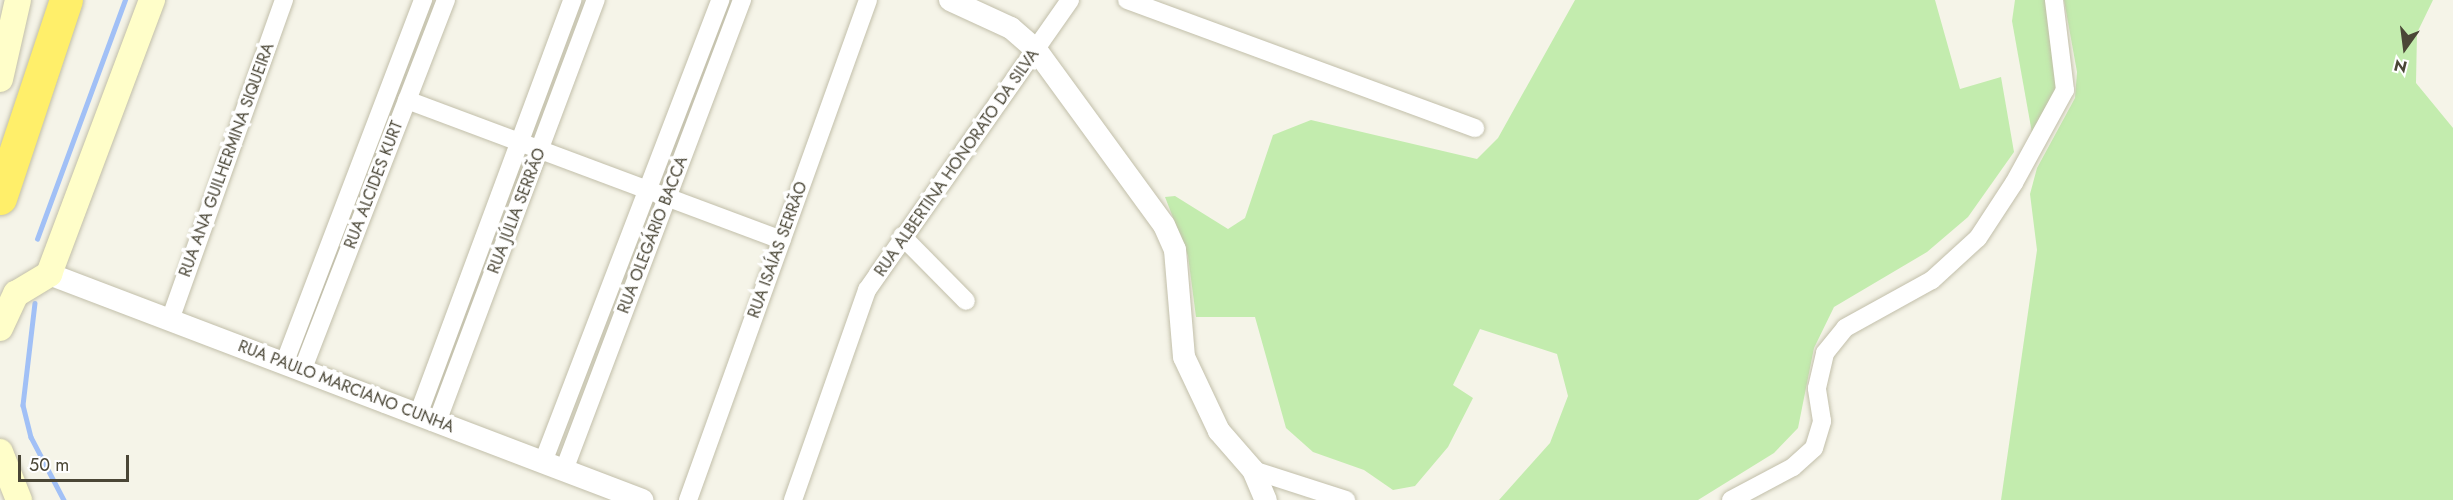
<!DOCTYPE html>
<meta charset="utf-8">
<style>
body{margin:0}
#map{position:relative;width:2453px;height:500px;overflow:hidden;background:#f5f4e8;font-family:Jost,sans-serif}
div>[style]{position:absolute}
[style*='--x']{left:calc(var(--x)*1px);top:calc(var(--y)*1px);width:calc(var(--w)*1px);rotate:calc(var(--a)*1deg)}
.green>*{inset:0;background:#c3ecae}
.stream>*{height:4.5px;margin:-2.25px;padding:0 2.25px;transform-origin:2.25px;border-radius:2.25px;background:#a1c0f6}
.roads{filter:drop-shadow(0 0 2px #c2bfaa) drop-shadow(0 0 2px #c2bfaa)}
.minor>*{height:18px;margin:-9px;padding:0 9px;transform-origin:9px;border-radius:9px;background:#fff}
.tertiary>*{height:22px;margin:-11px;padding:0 11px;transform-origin:11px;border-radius:11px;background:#fff}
.secondary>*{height:26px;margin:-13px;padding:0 13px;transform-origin:13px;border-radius:13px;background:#fffec9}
.motorway>*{height:33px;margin:-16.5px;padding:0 16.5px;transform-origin:16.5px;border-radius:16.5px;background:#ffef6a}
span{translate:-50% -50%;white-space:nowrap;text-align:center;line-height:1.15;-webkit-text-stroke:6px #fff;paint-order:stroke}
.street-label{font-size:16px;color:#4a4636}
.north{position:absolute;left:2375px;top:18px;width:60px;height:60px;-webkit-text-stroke:4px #fff;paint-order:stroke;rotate:194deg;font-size:16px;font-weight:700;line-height:24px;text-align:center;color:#4a4636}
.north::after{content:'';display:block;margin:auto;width:21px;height:27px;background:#4a4636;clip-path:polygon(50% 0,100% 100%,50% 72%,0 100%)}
.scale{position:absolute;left:18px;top:455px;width:111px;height:27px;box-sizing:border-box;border:3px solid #4a4636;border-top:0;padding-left:8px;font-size:18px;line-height:21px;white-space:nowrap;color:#4a4636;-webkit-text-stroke:4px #fff;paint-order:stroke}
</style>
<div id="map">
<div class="green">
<div style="clip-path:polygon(1575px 0,1935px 0,1960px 89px,2001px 77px,2014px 152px,1968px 217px,1927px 252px,1834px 307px,1814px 348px,1798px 428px,1774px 453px,1698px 500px,1499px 500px,1550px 443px,1568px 396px,1557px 354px,1480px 329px,1453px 385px,1473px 398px,1448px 447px,1415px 486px,1393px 490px,1364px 470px,1313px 452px,1286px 428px,1255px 317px,1196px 317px,1188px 256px,1165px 197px,1175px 196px,1228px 229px,1245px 218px,1273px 135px,1311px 120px,1477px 159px,1498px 138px)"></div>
<div style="clip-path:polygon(2015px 0,2049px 0,2058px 85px,2032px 133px,2012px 21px)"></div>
<div style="clip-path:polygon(2064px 0,2433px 0,2417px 33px,2416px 83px,2453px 128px,2453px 500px,2001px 500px,2037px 250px,2030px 194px,2037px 168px,2075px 98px,2077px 72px)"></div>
</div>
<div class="stream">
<div style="--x:37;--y:239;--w:255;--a:-69.8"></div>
<div style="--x:35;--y:303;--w:103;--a:96.7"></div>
<div style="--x:23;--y:405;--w:33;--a:76"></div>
<div style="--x:31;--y:437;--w:71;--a:62.4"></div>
</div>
<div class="roads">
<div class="minor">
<div style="--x:1127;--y:0;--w:371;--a:20.2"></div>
<div style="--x:407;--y:100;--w:400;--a:20.5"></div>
<div style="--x:902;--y:236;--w:91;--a:45.4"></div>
<div style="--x:170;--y:320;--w:340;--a:-70.4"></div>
<div style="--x:284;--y:364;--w:390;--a:-69.1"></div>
<div style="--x:302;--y:371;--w:398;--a:-68.8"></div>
<div style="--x:418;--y:415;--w:443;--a:-69.6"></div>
<div style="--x:437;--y:422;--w:451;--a:-69.4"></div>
<div style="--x:543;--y:462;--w:495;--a:-69"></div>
<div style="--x:564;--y:470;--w:503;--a:-69.26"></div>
<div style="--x:1253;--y:470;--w:98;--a:17.9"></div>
<div style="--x:688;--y:500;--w:531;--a:-70.2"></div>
<div style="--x:793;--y:500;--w:223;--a:-70.6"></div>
<div style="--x:867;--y:290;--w:354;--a:-55"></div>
<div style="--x:1731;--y:500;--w:70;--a:-28"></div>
<div style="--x:1793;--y:467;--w:28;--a:-42"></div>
<div style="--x:1814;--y:448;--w:28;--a:-73"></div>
<div style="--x:1822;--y:421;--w:33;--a:-99"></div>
<div style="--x:1817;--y:388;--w:36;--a:-77"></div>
<div style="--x:1825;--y:353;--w:32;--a:-51"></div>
<div style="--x:1845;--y:328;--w:99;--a:-28.9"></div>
<div style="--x:1932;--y:280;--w:62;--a:-42.4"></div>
<div style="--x:1978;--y:238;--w:66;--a:-56.8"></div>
<div style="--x:2014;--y:183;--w:106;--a:-61.3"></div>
<div style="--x:2065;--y:90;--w:91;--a:-97"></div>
</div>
<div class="tertiary">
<div style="--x:950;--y:0;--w:67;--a:24.7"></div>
<div style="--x:1011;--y:28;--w:35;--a:41"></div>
<div style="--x:1037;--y:51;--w:215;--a:53.9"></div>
<div style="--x:1164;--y:225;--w:27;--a:66"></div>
<div style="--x:1175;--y:250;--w:107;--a:85.2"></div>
<div style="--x:1184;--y:357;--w:82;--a:64.7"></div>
<div style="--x:1219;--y:431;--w:52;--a:48.9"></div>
<div style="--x:1253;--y:470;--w:33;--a:67"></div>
<div style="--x:49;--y:274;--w:635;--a:20.86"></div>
</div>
<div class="secondary">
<div style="--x:0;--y:79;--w:81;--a:-77.2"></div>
<div style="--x:0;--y:328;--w:38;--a:-65"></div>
<div style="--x:16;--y:294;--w:39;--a:-31"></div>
<div style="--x:49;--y:274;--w:293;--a:-69.4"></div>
<div style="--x:0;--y:452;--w:52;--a:68.4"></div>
</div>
<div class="motorway">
<div style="--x:0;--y:198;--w:209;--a:-71.6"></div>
</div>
</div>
<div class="street-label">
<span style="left:227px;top:160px;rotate:-70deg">RUA ANA GUILHERMINA SIQUEIRA</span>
<span style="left:957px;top:163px;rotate:-55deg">RUA ALBERTINA HONORATO DA SILVA</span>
<span style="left:374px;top:185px;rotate:-69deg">RUA ALCIDES KURT</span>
<span style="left:517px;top:211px;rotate:-69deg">RUA JÚLIA SERRÃO</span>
<span style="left:653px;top:235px;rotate:-69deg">RUA OLEGÁRIO BACCA</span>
<span style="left:778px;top:250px;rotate:-70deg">RUA ISAÍAS SERRÃO</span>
<span style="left:346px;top:387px;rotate:21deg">RUA PAULO MARCIANO CUNHA</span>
</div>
<div class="north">N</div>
<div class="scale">50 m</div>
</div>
